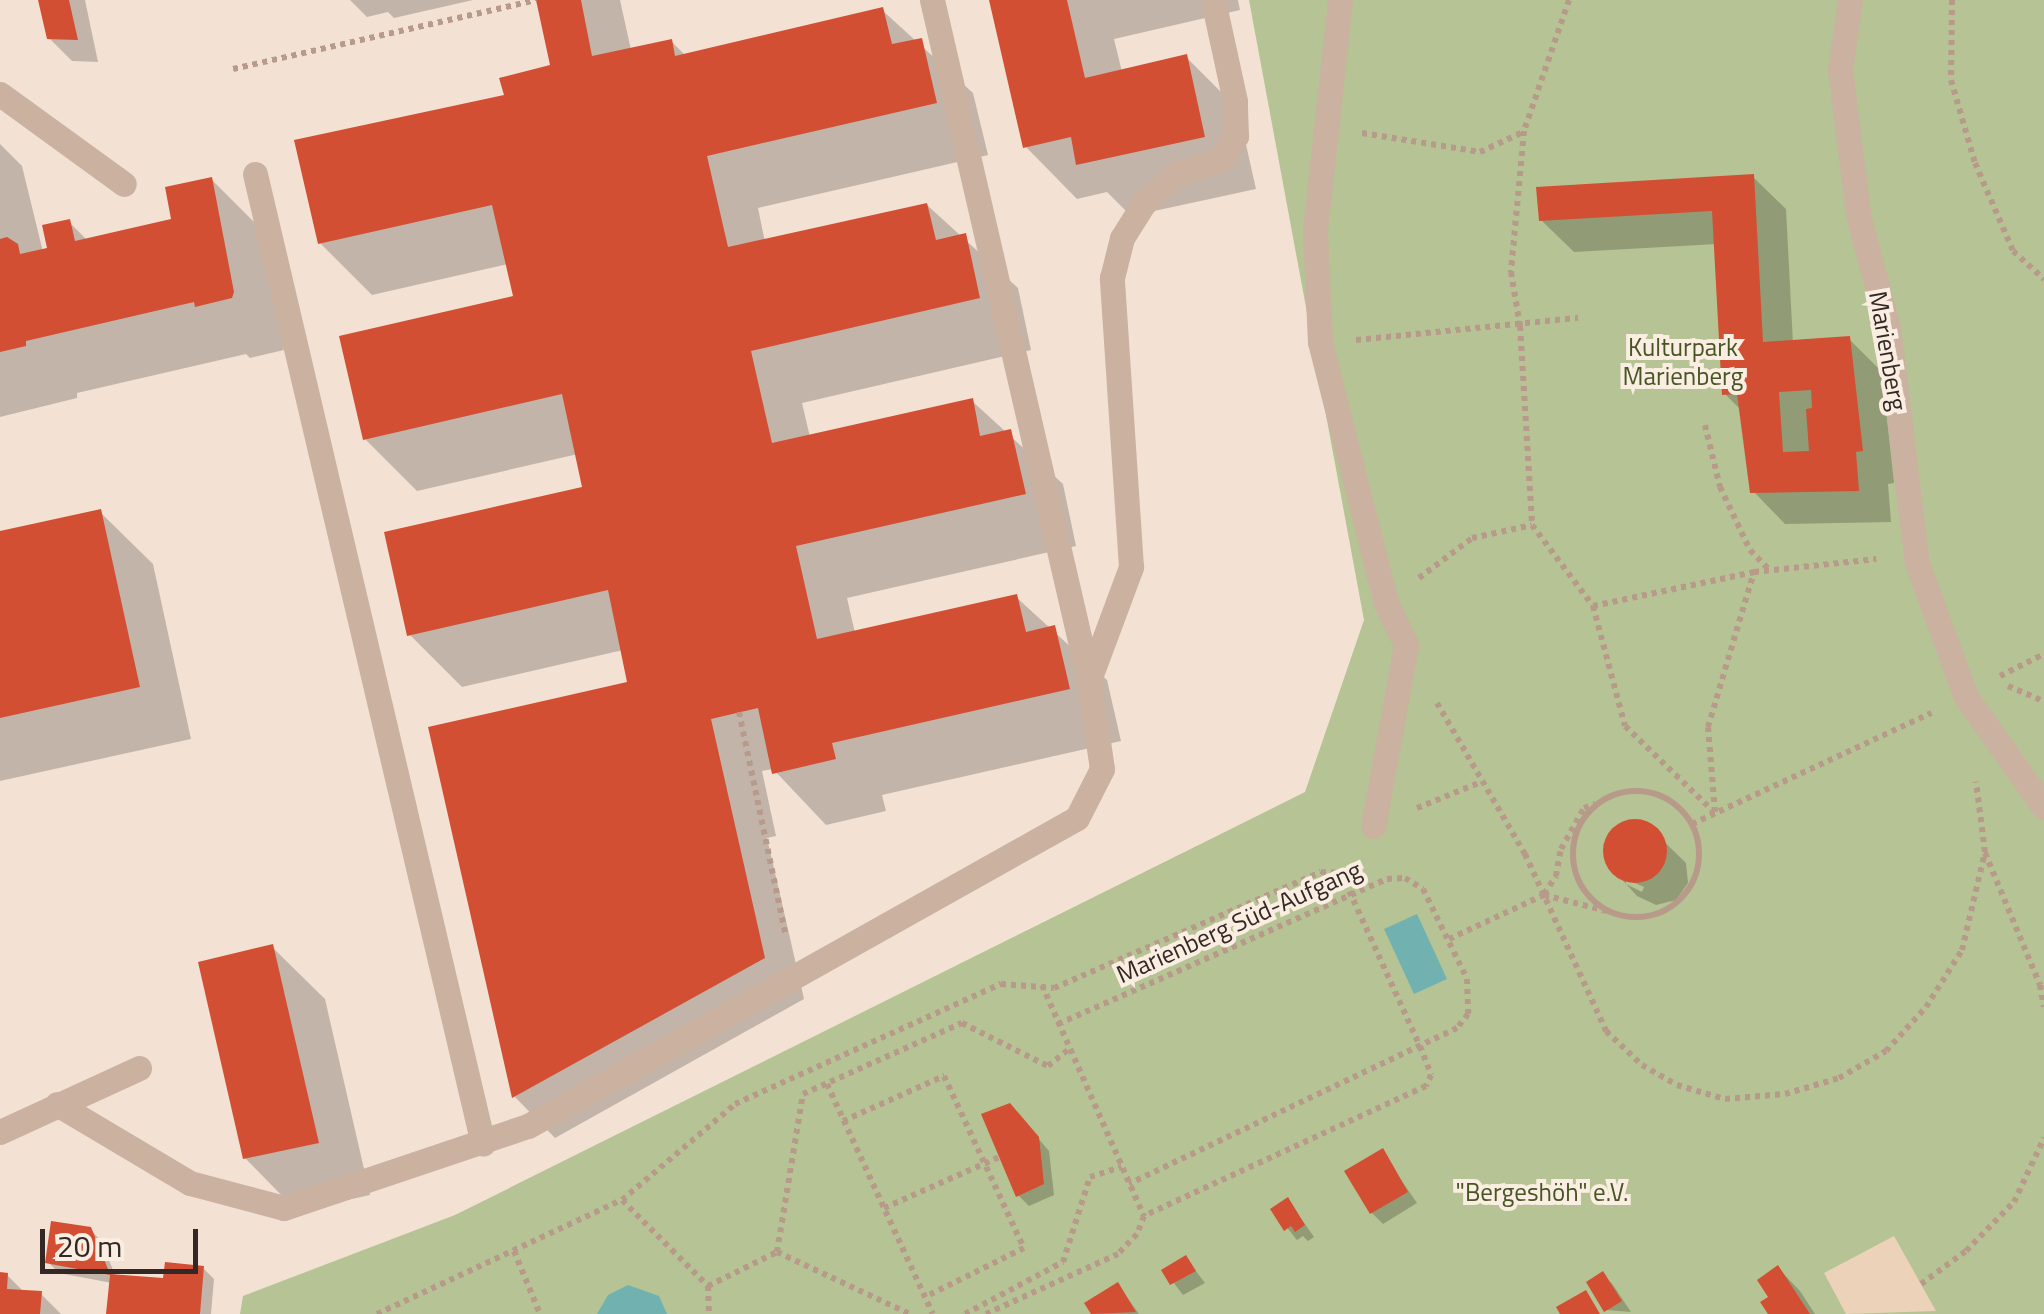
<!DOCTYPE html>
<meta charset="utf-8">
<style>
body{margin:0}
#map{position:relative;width:2044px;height:1314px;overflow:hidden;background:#f3e2d4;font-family:"Titillium Web",sans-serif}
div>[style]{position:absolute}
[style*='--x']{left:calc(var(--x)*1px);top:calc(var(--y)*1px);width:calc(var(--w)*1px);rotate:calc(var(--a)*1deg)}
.green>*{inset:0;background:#b6c394}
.plaza>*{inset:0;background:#edd2ba}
.water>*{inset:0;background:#71b2b0}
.shadow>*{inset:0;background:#0003}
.building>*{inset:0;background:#d24f33}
.round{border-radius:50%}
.path>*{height:6px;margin-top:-3px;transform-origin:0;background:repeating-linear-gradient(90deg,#b79a8a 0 5px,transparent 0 10px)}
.path>.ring{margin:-3px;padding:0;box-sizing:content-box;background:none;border:6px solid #b79a8a;border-radius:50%}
.minor>*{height:25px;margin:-12.5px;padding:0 12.5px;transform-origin:12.5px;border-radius:12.5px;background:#cbb1a0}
span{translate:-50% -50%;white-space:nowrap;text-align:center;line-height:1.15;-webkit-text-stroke:8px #faede1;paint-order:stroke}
.park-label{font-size:25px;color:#475525}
.street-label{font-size:25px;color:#342824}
.scale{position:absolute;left:40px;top:1229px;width:158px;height:45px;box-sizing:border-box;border:5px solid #342824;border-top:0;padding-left:12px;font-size:30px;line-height:35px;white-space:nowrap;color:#342824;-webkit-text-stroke:8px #faede1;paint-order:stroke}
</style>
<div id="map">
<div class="green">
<div style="clip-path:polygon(1249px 0,2044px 0,2044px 1314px,240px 1314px,243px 1296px,455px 1215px,1305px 792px,1364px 620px)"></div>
</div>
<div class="plaza">
<div style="clip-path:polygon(1894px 1236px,1936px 1311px,1846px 1314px,1824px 1273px)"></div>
</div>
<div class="water">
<div style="clip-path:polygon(1417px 914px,1447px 979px,1414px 994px,1384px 929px)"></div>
<div style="clip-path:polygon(628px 1285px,659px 1296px,667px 1314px,597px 1314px,608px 1295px)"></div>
</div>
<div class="shadow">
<div style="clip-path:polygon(40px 0,85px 0,98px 62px,72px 61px,49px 38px)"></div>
<div style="clip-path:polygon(350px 0,473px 0,394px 18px,388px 12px,367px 17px)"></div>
<div style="clip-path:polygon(535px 0,620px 0,631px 50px,671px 41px,686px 56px,882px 10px,973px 93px,988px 155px,758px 208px,765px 242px,927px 205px,1018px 288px,1031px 350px,802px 403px,810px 437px,972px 401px,1063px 484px,1076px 546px,847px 598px,855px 633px,1016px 597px,1107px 680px,1121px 741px,882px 795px,886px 811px,826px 825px,773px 769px,762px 771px,776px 836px,767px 838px,804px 999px,555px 1138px,515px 1097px,431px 729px,630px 684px,623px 650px,462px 687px,409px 634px,585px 489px,578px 454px,417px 491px,365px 439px,516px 298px,508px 264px,372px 295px,320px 243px,507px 97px,553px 67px,540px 5px)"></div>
<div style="clip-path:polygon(991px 0,1238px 0,1240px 10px,1114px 39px,1122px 72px,1186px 57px,1238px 109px,1256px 189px,1131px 216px,1107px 192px,1077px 199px,1025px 146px)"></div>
<div style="clip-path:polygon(0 144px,22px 166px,43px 252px,50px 250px,69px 222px,88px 241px,174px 221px,211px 179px,264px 232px,284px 350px,250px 358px,246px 354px,77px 393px,77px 398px,0 417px)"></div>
<div style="clip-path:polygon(1753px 177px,1786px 209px,1793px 343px,1849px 339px,1882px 372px,1894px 483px,1888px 484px,1891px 522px,1785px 524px,1753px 491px,1742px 411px,1725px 394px,1717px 244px,1574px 252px,1541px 220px)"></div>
<div style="clip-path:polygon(100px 512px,153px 564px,191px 739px,0 781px,0 534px)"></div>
<div style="clip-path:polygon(evenodd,1637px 822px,1646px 824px,1686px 863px,1688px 883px,1676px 900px,1656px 905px,1637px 896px,1608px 864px,1606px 844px,1617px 827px,1637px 822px,1626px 879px,1644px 887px,1642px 892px,1626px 884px,1626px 879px)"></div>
<div style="clip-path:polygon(272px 947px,325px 999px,370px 1195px,297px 1211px,245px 1158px)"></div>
<div style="clip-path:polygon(1020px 1117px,1049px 1151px,1054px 1195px,1029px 1206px,1018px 1195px)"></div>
<div style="clip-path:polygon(1382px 1152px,1417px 1203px,1383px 1224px,1372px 1213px)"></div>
<div style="clip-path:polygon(1288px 1200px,1314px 1237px,1308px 1241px,1303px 1236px,1297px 1240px,1273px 1210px)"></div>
<div style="clip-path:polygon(90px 1229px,101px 1241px,116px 1277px,166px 1281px,203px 1268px,214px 1279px,211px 1314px,109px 1314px,112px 1283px,59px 1273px,48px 1262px)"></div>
<div style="clip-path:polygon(1186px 1258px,1205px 1283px,1183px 1295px,1164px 1270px)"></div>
<div style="clip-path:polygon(1778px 1268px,1800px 1291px,1815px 1314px,1771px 1314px)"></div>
<div style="clip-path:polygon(1602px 1274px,1613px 1285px,1631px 1312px,1606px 1310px)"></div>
<div style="clip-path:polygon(0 1275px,7px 1275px,24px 1292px,41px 1294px,61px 1314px,0 1314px)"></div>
<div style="clip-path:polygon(1118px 1285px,1139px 1314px,1093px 1314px,1087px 1304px)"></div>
</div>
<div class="building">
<div style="clip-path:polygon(38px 0,69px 0,78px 40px,47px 39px)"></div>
<div style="clip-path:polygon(536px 0,581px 0,592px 56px,672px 39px,675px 56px,883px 7px,892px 44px,922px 38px,937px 103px,707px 156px,728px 247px,927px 203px,936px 240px,966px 233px,980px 298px,751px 351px,772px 443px,973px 398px,980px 436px,1011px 429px,1026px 494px,796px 546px,817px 639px,1017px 594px,1026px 632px,1055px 625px,1070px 689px,832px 743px,836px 759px,772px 774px,758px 708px,711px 719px,765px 958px,512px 1098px,428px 727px,627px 682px,608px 590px,407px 636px,384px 532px,582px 487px,562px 394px,363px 440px,339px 336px,513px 296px,492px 205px,318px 244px,294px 140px,504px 95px,499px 78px,550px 65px)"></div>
<div style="clip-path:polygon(989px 0,1067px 0,1085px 78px,1187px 54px,1205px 137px,1076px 165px,1071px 137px,1023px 148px)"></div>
<div style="clip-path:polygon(evenodd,1754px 174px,1763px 342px,1850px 336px,1863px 451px,1856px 452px,1859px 491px,1750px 493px,1737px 394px,1722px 395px,1712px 211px,1539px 221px,1536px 187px,1754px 174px,1811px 390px,1812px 408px,1806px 409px,1809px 451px,1783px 452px,1779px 392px,1811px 390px)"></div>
<div style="clip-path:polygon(212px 177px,234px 292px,232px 298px,195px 307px,194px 302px,26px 341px,26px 346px,0 352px,0 239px,7px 237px,18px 244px,20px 254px,47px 248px,42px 225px,70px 219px,75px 241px,171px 219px,165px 187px)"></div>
<div style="clip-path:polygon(101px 509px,140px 687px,0 718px,0 531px)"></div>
<div class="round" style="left:1603px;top:819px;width:64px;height:64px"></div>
<div style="clip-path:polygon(273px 944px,319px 1143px,243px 1159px,198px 962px)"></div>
<div style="clip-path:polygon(1010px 1103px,1039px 1137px,1044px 1184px,1016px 1197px,981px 1114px)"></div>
<div style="clip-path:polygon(1383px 1148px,1408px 1192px,1370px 1214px,1344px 1171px)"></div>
<div style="clip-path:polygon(1288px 1197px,1305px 1225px,1295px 1232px,1291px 1226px,1284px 1231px,1270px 1209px)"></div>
<div style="clip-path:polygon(51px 1221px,91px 1227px,110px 1274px,163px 1278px,165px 1262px,204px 1266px,200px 1314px,106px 1314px,110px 1275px,45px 1263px)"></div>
<div style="clip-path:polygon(1186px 1255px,1196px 1271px,1170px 1285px,1161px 1270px)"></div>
<div style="clip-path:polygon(1778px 1265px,1810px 1314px,1768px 1314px,1760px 1302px,1768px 1297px,1757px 1280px)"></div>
<div style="clip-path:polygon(1603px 1271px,1622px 1301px,1604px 1312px,1586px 1282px)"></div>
<div style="clip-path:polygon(0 1272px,8px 1273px,7px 1289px,42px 1291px,40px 1314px,0 1314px)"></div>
<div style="clip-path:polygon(1118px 1282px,1136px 1312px,1091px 1314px,1084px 1303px)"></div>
<div style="clip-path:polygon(1586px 1290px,1600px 1314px,1560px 1314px,1556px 1307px)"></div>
</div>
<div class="path">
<div style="--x:1569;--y:0;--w:139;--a:109"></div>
<div style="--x:1524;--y:131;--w:142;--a:95.3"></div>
<div style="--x:1511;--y:272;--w:55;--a:80.5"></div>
<div style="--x:1520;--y:326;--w:199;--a:86.5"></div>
<div style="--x:1532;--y:525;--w:101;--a:53"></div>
<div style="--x:1593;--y:606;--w:124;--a:75.1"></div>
<div style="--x:1625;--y:726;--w:125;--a:44"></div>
<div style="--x:1952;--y:0;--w:80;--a:90.7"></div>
<div style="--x:1951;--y:80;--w:86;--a:73.9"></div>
<div style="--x:1975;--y:163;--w:96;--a:66.6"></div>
<div style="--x:2013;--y:251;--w:42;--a:42.1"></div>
<div style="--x:233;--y:69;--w:311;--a:-12.8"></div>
<div style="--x:1362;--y:133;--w:120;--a:9.1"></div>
<div style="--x:1480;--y:152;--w:47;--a:-24.9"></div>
<div style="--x:1356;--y:340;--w:223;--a:-5.7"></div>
<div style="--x:1705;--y:425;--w:64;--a:76.4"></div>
<div style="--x:1720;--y:487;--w:70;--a:64.5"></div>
<div style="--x:1750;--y:550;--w:28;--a:46"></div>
<div style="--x:1419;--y:578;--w:66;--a:-37"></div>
<div style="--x:1472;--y:538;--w:61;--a:-12.2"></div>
<div style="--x:1593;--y:606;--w:165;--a:-11.9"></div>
<div style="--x:1754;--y:572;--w:123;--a:-6.1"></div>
<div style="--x:2000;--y:676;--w:49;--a:-26.6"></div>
<div style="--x:2008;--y:686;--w:39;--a:23"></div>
<div style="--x:1437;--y:703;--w:175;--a:59.8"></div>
<div style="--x:1525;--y:854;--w:195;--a:65.4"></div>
<div style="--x:1606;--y:1031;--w:50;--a:43.4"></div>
<div style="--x:1642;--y:1065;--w:40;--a:29.7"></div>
<div style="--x:1677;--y:1085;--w:50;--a:16.3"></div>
<div style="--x:1725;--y:1099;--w:60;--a:-4.8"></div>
<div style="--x:1785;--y:1094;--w:56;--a:-16.5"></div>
<div style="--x:1839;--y:1078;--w:54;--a:-29.9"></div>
<div style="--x:1886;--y:1051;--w:59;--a:-47.7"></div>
<div style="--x:1926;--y:1007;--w:67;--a:-57.7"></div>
<div style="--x:1962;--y:950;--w:101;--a:-76.8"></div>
<div style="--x:1985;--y:852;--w:71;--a:-97.3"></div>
<div style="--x:739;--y:712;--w:229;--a:78.2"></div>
<div class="ring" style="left:1573px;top:791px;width:120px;height:120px"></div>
<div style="--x:1417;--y:808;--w:69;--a:-22.1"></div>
<div style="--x:1715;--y:812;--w:85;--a:-94.7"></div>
<div style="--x:1708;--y:727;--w:162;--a:-73.5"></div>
<div style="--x:1692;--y:824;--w:264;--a:-24.9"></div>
<div style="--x:1985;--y:853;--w:143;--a:67.4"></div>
<div style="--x:2040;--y:985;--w:22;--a:80"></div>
<div style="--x:1544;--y:894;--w:22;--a:-56"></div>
<div style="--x:1556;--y:876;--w:27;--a:-80"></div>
<div style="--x:1561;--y:849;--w:47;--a:-60.7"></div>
<div style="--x:1584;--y:808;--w:12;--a:-20"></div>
<div style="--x:1449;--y:939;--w:105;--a:-24.9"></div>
<div style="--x:1544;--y:895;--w:68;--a:14.4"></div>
<div style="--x:1042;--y:985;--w:253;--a:66.2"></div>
<div style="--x:1058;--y:1024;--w:360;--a:-23.8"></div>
<div style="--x:1387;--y:879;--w:18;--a:-3"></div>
<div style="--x:1405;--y:878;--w:21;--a:31"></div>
<div style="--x:1423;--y:889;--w:100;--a:63.9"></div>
<div style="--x:1467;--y:979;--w:35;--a:88"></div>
<div style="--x:1468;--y:1014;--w:18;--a:128"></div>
<div style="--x:1457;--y:1028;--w:363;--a:154.6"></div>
<div style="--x:827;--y:1084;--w:253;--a:65.3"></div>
<div style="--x:843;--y:1121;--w:111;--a:-24"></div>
<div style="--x:944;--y:1076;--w:190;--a:65.1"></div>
<div style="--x:1024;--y:1248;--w:110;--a:153.7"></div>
<div style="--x:622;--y:1200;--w:122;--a:45"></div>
<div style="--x:708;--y:1286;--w:28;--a:88"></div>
<div style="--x:884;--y:1208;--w:126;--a:-23.9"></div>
<div style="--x:514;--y:1251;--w:68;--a:67.6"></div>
<div style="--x:777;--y:1252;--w:160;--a:-80.7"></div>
<div style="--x:803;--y:1094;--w:174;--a:-24.1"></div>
<div style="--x:962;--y:1023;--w:96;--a:26.6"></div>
<div style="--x:1048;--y:1066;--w:27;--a:-39"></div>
<div style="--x:777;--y:1252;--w:147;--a:25"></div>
<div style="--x:1921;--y:1284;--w:56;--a:-36.3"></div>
<div style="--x:1966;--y:1251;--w:69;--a:-45.6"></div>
<div style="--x:2014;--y:1202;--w:71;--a:-64.9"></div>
<div style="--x:708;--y:1286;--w:77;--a:-26.2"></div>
<div style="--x:377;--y:1314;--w:270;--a:-25"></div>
<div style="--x:622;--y:1200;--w:148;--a:-40.3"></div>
<div style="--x:735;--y:1104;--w:292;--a:-24.3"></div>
<div style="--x:1001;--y:984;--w:53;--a:4.3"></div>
<div style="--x:1054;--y:988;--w:291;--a:-23.5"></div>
<div style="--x:1321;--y:872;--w:20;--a:3"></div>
<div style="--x:1341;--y:873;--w:190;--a:65.5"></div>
<div style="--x:1420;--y:1046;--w:31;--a:69"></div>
<div style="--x:1431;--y:1075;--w:12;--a:114"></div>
<div style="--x:1426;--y:1086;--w:311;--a:155.3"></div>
<div style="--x:1144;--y:1216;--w:19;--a:111"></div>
<div style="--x:1137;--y:1234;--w:28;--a:134"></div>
<div style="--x:1118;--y:1254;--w:145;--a:155.6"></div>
<div style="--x:965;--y:1314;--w:111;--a:-28"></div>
<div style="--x:1063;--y:1262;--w:89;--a:-72.4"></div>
<div style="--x:1090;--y:1177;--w:33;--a:-18"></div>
</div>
<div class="minor">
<div style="--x:1340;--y:0;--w:233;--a:96.2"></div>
<div style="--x:1315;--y:232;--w:110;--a:87.4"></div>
<div style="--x:1320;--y:342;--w:269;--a:75.8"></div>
<div style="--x:1386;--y:603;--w:47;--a:64.5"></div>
<div style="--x:1406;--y:645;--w:184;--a:100.3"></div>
<div style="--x:1850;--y:0;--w:70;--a:98.2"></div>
<div style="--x:1840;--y:69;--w:146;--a:82.9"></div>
<div style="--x:1858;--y:214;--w:118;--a:75.3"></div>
<div style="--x:1888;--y:328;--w:237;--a:83"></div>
<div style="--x:1917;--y:563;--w:143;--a:69.9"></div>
<div style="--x:1966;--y:697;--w:135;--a:54.7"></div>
<div style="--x:0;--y:94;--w:153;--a:36"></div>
<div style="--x:255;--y:174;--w:996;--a:76.77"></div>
<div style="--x:1089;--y:680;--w:121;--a:-69.6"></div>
<div style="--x:1131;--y:567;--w:290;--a:-93.8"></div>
<div style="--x:1112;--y:278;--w:41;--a:-76"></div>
<div style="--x:1122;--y:238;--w:40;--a:-58"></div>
<div style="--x:1143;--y:204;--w:45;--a:-42.3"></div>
<div style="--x:1176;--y:174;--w:46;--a:-17.7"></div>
<div style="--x:1220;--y:160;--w:29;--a:-56"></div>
<div style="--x:1236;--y:136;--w:35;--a:-92"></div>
<div style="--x:1235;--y:101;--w:103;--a:-102.3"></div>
<div style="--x:57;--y:1104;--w:155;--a:30.7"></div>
<div style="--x:190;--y:1183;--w:97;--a:14.9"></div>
<div style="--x:284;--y:1208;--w:257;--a:-18.6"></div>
<div style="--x:528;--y:1126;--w:629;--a:-29.29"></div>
<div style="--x:1077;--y:818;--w:55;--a:-63"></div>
<div style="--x:1102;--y:769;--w:90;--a:-98.3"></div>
<div style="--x:1089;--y:680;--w:698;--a:-103"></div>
<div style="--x:0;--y:1132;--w:153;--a:-24.7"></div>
</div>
<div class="park-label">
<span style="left:1683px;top:362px">Kulturpark<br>Marienberg</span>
<span style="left:1542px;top:1192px">"Bergeshöh" e.V.</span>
</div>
<div class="street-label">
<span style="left:1888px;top:351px;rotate:80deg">Marienberg</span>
<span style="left:1239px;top:922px;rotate:-24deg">Marienberg Süd-Aufgang</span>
</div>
<div class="scale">20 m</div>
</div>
